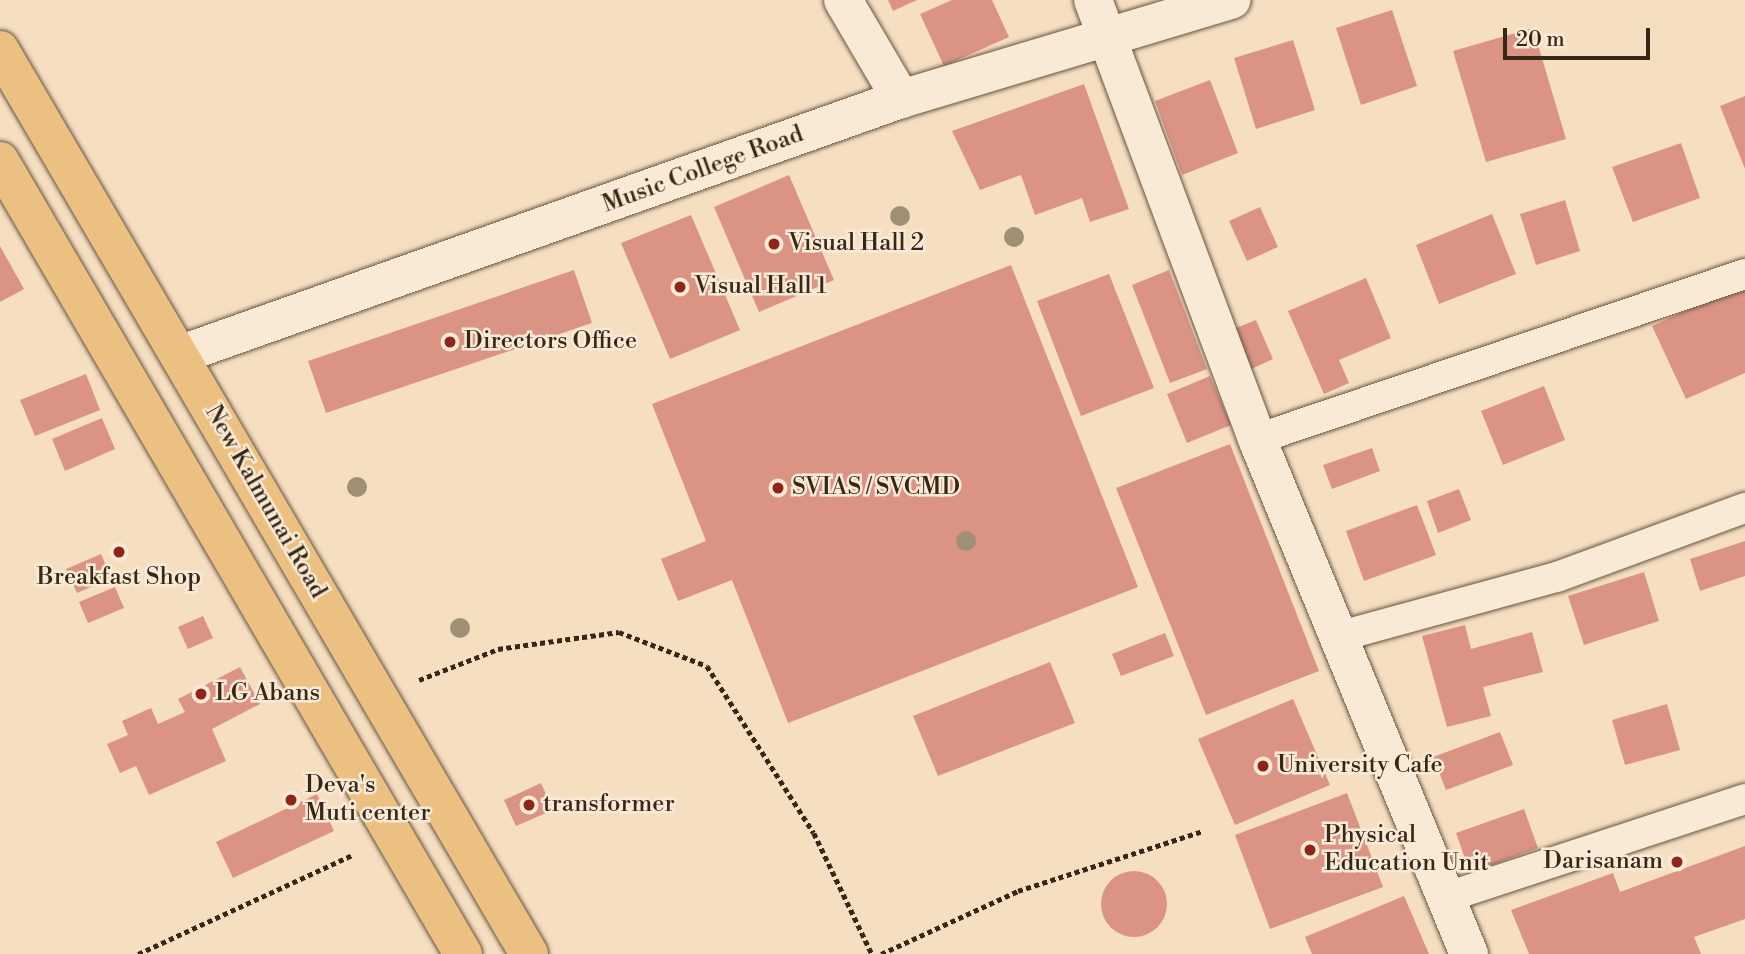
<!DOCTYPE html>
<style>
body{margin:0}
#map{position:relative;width:1745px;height:954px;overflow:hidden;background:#f6dfc1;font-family:"Libre Bodoni",serif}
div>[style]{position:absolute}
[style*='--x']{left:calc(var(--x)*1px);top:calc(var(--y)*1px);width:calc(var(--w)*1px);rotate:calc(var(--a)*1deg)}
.building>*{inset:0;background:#db9484}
.round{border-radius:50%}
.path>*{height:4.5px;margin-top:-2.25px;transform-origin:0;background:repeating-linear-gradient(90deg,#372716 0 5px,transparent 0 8.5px)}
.roads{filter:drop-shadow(0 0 2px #675541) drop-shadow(0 0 2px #675541)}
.lane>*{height:30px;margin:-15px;padding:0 15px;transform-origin:15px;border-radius:15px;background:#f9ead7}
.street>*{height:38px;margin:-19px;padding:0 19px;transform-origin:19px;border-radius:19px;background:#f9ead7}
.highway>*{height:38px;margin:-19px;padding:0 19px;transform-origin:19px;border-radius:19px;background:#ebc080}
.trees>*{width:20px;height:20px;margin:-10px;border-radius:50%;background:#9f8f74}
.dots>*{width:19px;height:19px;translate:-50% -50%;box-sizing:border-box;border:4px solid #f9ead7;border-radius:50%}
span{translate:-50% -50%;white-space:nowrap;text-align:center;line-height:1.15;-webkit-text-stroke:5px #f9ead7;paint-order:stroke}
.street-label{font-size:24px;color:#372716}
.poi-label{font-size:24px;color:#372716}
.left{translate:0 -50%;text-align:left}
.right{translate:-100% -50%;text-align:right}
.scale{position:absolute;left:1503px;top:28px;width:147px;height:32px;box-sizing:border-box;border:4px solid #372716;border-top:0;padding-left:9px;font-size:21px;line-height:24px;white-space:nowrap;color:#372716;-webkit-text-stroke:5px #f9ead7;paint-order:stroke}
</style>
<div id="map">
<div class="building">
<div style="clip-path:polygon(888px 0,917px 0,893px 11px)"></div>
<div style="clip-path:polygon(952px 0,992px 0,1009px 37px,944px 66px,920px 14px)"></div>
<div style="clip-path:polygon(1392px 10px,1417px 86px,1361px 105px,1336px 28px)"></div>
<div style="clip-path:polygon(1533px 28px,1566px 139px,1486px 162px,1453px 51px)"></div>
<div style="clip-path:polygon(1293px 40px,1315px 110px,1256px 129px,1234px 58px)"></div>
<div style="clip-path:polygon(1210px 80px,1238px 153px,1182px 175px,1155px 101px)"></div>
<div style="clip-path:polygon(1084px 84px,1129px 209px,1090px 222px,1082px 198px,1035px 215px,1021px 175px,980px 190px,952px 131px)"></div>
<div style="clip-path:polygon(1745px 96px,1745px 169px,1720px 106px)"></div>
<div style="clip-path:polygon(1681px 143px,1700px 198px,1633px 222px,1612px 167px)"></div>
<div style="clip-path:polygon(789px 175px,834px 280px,759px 312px,714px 207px)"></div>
<div style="clip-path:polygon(1565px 200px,1580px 251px,1536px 265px,1520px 214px)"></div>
<div style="clip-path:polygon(1260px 207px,1278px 247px,1247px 261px,1229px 221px)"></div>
<div style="clip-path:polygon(1492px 214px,1516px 274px,1439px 304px,1416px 245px)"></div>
<div style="clip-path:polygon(691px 215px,740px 330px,670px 359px,621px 243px)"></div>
<div style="clip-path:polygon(0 246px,24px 289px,0 302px)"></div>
<div style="clip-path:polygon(1011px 265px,1138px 587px,788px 723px,732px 580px,678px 601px,661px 559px,706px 541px,652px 404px)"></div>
<div style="clip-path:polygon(574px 270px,592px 323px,326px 413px,308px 361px)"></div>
<div style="clip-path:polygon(1169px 270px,1207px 369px,1170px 383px,1132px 285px)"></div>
<div style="clip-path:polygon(1109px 274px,1154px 388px,1081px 416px,1037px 301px)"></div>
<div style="clip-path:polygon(1366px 278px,1391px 338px,1339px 360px,1349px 383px,1324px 394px,1288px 311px)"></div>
<div style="clip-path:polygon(1745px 284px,1745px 373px,1686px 399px,1652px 326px)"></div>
<div style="clip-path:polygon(1256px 320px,1273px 359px,1249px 370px,1231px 330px)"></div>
<div style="clip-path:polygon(86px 374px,100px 410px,35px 436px,20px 400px)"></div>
<div style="clip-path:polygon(1210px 376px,1231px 425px,1187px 443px,1167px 394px)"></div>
<div style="clip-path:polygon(1544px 386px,1565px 440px,1503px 465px,1481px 411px)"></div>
<div style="clip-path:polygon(102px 418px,115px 449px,65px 471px,52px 439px)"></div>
<div style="clip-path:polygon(1230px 444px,1319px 671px,1206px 715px,1116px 488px)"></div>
<div style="clip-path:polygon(1372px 448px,1380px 471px,1332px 489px,1323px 465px)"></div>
<div style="clip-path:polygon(1459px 489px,1471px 520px,1438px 533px,1427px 501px)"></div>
<div style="clip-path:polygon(1417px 505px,1436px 555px,1364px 581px,1346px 531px)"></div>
<div style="clip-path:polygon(1745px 541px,1745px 576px,1700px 591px,1690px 559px)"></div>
<div style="clip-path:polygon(101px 554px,111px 578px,77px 593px,66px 569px)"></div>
<div style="clip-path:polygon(1644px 572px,1659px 621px,1584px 645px,1568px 596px)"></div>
<div style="clip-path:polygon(115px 587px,124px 608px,88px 623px,79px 602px)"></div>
<div style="clip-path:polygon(203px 616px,213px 638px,188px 649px,178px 627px)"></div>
<div style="clip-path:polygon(1465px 625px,1471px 649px,1532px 632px,1543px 672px,1483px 687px,1491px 716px,1447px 727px,1422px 636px)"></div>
<div style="clip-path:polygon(1165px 633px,1174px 656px,1121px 676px,1112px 654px)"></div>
<div style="clip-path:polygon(1050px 662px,1075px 723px,938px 776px,913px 716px)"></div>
<div style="clip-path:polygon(240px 667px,260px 704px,212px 729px,226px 761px,149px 795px,136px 766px,120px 773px,107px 744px,128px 735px,122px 721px,151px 708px,158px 724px,185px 712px,178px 699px)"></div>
<div style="clip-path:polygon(1293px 699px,1330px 785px,1235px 825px,1198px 739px)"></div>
<div style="clip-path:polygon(1667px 704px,1680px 750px,1625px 765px,1612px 720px)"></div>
<div style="clip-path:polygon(1500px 732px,1513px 765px,1446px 790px,1433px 757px)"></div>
<div style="clip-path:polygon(541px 783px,553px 810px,516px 826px,504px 800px)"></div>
<div style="clip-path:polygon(1347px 793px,1383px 887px,1270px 929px,1235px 835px)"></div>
<div style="clip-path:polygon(317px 794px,334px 831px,233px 878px,216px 842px)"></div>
<div style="clip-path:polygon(1524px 809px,1538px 848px,1470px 873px,1456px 833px)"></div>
<div style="clip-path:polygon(1745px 846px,1745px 919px,1694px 937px,1701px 954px,1529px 954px,1511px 910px,1613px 873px,1620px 892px)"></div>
<div class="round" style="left:1101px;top:871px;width:66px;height:66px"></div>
<div style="clip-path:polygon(1404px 896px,1429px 954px,1312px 954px,1305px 937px)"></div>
</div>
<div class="path">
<div style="--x:419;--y:680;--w:85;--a:-21.4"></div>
<div style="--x:498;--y:649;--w:122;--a:-8"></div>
<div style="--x:619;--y:632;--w:94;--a:21.1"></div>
<div style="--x:707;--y:666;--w:198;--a:57.4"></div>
<div style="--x:814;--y:833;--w:134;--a:64.4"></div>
<div style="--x:138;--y:954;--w:236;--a:-24.8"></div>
<div style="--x:881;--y:954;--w:151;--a:-24.7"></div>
<div style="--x:1018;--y:891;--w:194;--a:-18"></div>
</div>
<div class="roads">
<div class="lane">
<div style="--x:1257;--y:439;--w:515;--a:-18.68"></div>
<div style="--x:1337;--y:637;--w:228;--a:-15.3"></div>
<div style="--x:1557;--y:577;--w:200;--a:-20.2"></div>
<div style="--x:1447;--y:897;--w:314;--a:-18.2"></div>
</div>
<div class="street">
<div style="--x:843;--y:0;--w:115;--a:59.6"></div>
<div style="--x:1093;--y:0;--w:469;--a:69.5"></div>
<div style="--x:1257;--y:439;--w:557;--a:67.63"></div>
<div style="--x:179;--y:355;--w:766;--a:-19.52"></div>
<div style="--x:901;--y:99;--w:345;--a:-16.7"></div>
</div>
<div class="highway">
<div style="--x:0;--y:50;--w:1047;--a:59.66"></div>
<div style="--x:0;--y:161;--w:918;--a:59.72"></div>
</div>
</div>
<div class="trees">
<div style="left:900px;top:216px"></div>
<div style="left:1014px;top:237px"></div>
<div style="left:357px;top:487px"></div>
<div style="left:966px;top:541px"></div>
<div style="left:460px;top:628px"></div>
</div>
<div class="dots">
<div style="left:774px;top:244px;background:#8f2418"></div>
<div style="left:680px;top:287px;background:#8f2418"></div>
<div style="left:450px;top:342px;background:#8f2418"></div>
<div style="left:778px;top:488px;background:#8f2418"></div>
<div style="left:119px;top:552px;background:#8f2418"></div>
<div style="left:201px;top:694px;background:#8f2418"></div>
<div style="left:1263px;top:766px;background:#8f2418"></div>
<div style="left:291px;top:800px;background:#8f2418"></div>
<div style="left:529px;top:805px;background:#8f2418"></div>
<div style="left:1310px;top:850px;background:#8f2418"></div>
<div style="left:1677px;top:862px;background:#8f2418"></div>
</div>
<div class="street-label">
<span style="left:703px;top:170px;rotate:-20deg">Music College Road</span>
<span style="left:265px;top:502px;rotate:60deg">New Kalmunai Road</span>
</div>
<div class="poi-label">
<span class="left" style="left:788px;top:244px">Visual Hall 2</span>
<span class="left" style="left:694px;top:287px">Visual Hall 1</span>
<span class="left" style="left:464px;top:342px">Directors Office</span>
<span class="left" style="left:792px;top:488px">SVIAS / SVCMD</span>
<span style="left:119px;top:578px">Breakfast Shop</span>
<span class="left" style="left:215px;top:694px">LG Abans</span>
<span class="left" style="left:1277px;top:766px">University Cafe</span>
<span class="left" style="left:305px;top:800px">Deva's<br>Muti center</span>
<span class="left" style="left:543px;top:805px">transformer</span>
<span class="left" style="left:1324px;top:850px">Physical<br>Education Unit</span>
<span class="right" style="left:1663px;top:862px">Darisanam</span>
</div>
<div class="scale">20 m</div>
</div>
